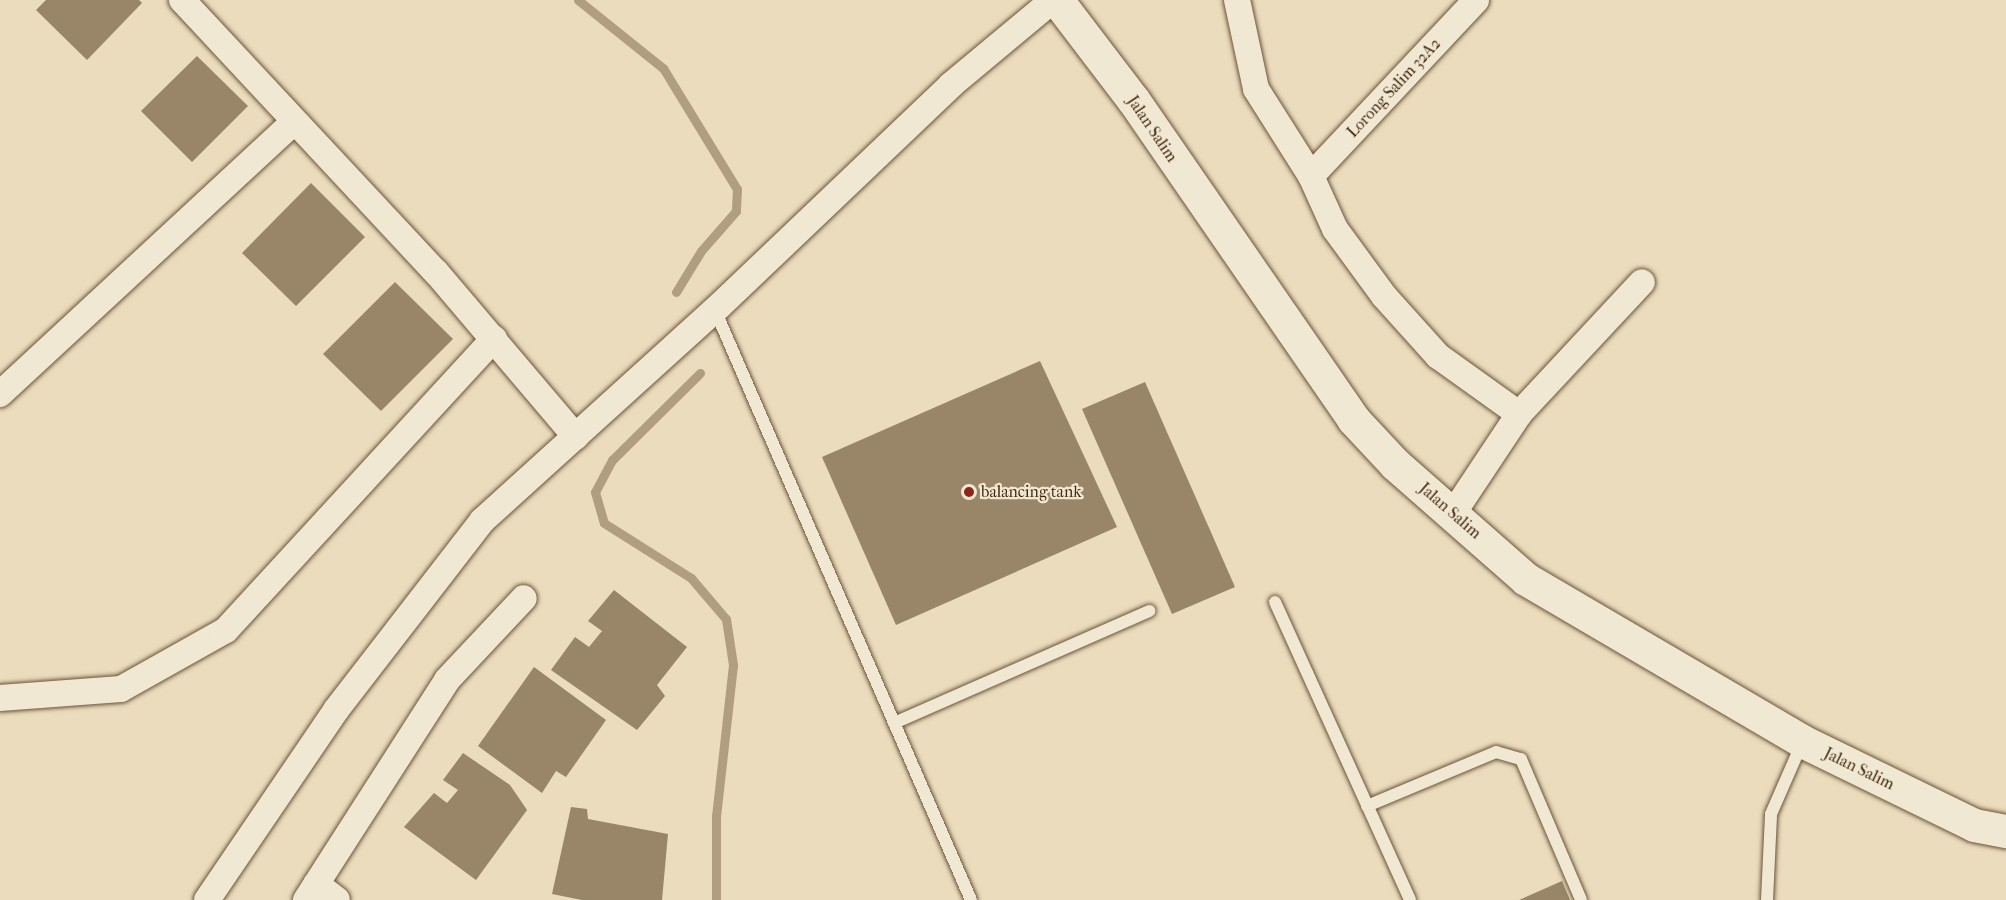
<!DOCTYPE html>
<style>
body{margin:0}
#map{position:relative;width:2006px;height:900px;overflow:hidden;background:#eadcbd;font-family:"IM FELL French Canon",serif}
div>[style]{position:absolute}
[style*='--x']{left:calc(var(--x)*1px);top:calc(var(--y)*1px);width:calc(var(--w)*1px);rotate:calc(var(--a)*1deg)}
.stream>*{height:9px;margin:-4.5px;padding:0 4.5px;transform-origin:4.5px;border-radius:4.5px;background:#b19e80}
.building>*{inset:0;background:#998568}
.roads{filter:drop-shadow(0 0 2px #6c5438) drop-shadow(0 0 2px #6c5438)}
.lane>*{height:12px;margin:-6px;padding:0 6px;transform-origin:6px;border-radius:6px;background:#f1e8d4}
.street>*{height:26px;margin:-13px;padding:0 13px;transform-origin:13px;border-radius:13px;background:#f1e8d4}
.secondary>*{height:33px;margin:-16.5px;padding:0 16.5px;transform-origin:16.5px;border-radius:16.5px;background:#f1e8d4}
.dots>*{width:16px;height:16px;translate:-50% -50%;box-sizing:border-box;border:3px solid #f1e8d4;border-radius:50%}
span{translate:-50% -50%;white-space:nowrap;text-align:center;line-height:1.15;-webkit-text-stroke:4.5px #f1e8d4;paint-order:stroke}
.street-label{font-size:16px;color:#42260b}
.poi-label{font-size:16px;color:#42260b}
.left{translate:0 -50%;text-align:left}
</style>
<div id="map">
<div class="stream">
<div style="--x:578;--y:0;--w:109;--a:38.7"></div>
<div style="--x:663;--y:68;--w:142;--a:58.6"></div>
<div style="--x:737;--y:189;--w:22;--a:93"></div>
<div style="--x:736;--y:211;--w:53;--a:131.2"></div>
<div style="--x:701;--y:251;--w:48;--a:121.4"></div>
<div style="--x:700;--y:373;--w:124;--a:135.3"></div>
<div style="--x:612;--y:460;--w:36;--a:118"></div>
<div style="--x:595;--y:492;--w:32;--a:74"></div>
<div style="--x:604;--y:523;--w:103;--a:32.3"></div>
<div style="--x:691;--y:578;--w:54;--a:49.5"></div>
<div style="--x:726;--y:619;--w:47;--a:81.3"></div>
<div style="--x:733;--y:665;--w:152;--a:96.4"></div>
<div style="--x:716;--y:816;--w:84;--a:90"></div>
</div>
<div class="building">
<div style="clip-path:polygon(46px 0,139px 0,142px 3px,87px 60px,36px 10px)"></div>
<div style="clip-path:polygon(197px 56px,248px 106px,192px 162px,141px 111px)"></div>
<div style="clip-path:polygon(311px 183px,365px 237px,296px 306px,242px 253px)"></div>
<div style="clip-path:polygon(395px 282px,453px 339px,381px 411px,323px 354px)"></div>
<div style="clip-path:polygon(1040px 361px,1117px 527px,896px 625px,822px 457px)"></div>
<div style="clip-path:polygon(1145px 382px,1235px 587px,1172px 614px,1082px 409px)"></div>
<div style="clip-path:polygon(614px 590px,687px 647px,657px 685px,665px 696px,637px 730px,551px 670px,575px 637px,589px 647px,602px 631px,588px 621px)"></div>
<div style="clip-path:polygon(534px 667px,606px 720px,566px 777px,556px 771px,542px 793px,478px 746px)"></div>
<div style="clip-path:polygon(463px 753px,510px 785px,527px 810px,476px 880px,404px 827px,434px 793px,447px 803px,458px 790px,443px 780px)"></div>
<div style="clip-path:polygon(571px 807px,587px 809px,588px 819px,668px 834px,662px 900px,582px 900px,552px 894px)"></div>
<div style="clip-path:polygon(1562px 881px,1570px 900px,1519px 900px)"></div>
</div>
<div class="roads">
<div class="lane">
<div style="--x:715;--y:310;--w:643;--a:66.54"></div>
<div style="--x:1275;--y:602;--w:327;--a:65.6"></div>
<div style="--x:894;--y:723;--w:279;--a:-23.7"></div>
<div style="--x:1367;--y:806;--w:140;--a:-22.7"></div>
<div style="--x:1496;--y:752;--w:26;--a:16"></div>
<div style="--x:1521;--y:759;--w:153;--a:66.9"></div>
<div style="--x:1767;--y:900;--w:86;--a:-87.3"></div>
<div style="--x:1771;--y:814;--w:77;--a:-66.4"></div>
</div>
<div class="street">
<div style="--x:182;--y:0;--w:372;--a:47"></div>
<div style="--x:436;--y:272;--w:216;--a:49.7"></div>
<div style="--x:1237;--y:0;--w:91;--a:77.9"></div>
<div style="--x:1256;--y:89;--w:103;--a:57.7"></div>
<div style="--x:1311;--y:176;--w:58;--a:65.6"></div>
<div style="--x:1335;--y:229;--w:83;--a:53.8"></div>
<div style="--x:1384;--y:296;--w:81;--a:48"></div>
<div style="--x:1438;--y:356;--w:100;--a:35.6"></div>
<div style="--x:1311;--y:176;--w:241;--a:-46.8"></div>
<div style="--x:0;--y:394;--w:401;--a:-42.8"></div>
<div style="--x:1454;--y:512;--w:118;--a:-56.4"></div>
<div style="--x:1519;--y:414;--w:180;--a:-47"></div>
<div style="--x:0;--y:698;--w:121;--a:-4.3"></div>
<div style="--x:121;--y:689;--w:120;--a:-29.3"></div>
<div style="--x:226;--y:630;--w:396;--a:-47.4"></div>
<div style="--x:316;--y:884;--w:26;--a:37"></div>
<div style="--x:207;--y:900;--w:230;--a:-55.8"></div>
<div style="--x:336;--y:710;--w:239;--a:-52.3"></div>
<div style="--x:482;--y:521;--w:314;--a:-42.2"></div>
<div style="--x:715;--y:310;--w:326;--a:-43.6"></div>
<div style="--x:951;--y:85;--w:133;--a:-39.8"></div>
<div style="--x:306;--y:900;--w:261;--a:-57.3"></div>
<div style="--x:447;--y:680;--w:112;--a:-46.8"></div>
</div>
<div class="secondary">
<div style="--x:1057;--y:0;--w:127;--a:52.7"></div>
<div style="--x:1134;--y:101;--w:386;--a:55.4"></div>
<div style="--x:1353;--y:419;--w:62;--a:47"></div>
<div style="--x:1395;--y:464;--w:174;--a:41.3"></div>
<div style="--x:1526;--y:579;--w:320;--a:30.4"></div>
<div style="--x:1802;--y:741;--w:191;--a:26"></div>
<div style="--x:1974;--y:825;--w:33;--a:11"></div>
</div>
</div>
<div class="dots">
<div style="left:969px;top:492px;background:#8f2418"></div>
</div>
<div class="street-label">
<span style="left:1394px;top:88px;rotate:-47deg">Lorong Salim 32A2</span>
<span style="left:1152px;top:129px;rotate:56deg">Jalan Salim</span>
<span style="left:1450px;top:511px;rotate:41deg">Jalan Salim</span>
<span style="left:1859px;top:769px;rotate:26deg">Jalan Salim</span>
</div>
<div class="poi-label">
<span class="left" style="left:981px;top:492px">balancing tank</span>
</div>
</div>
